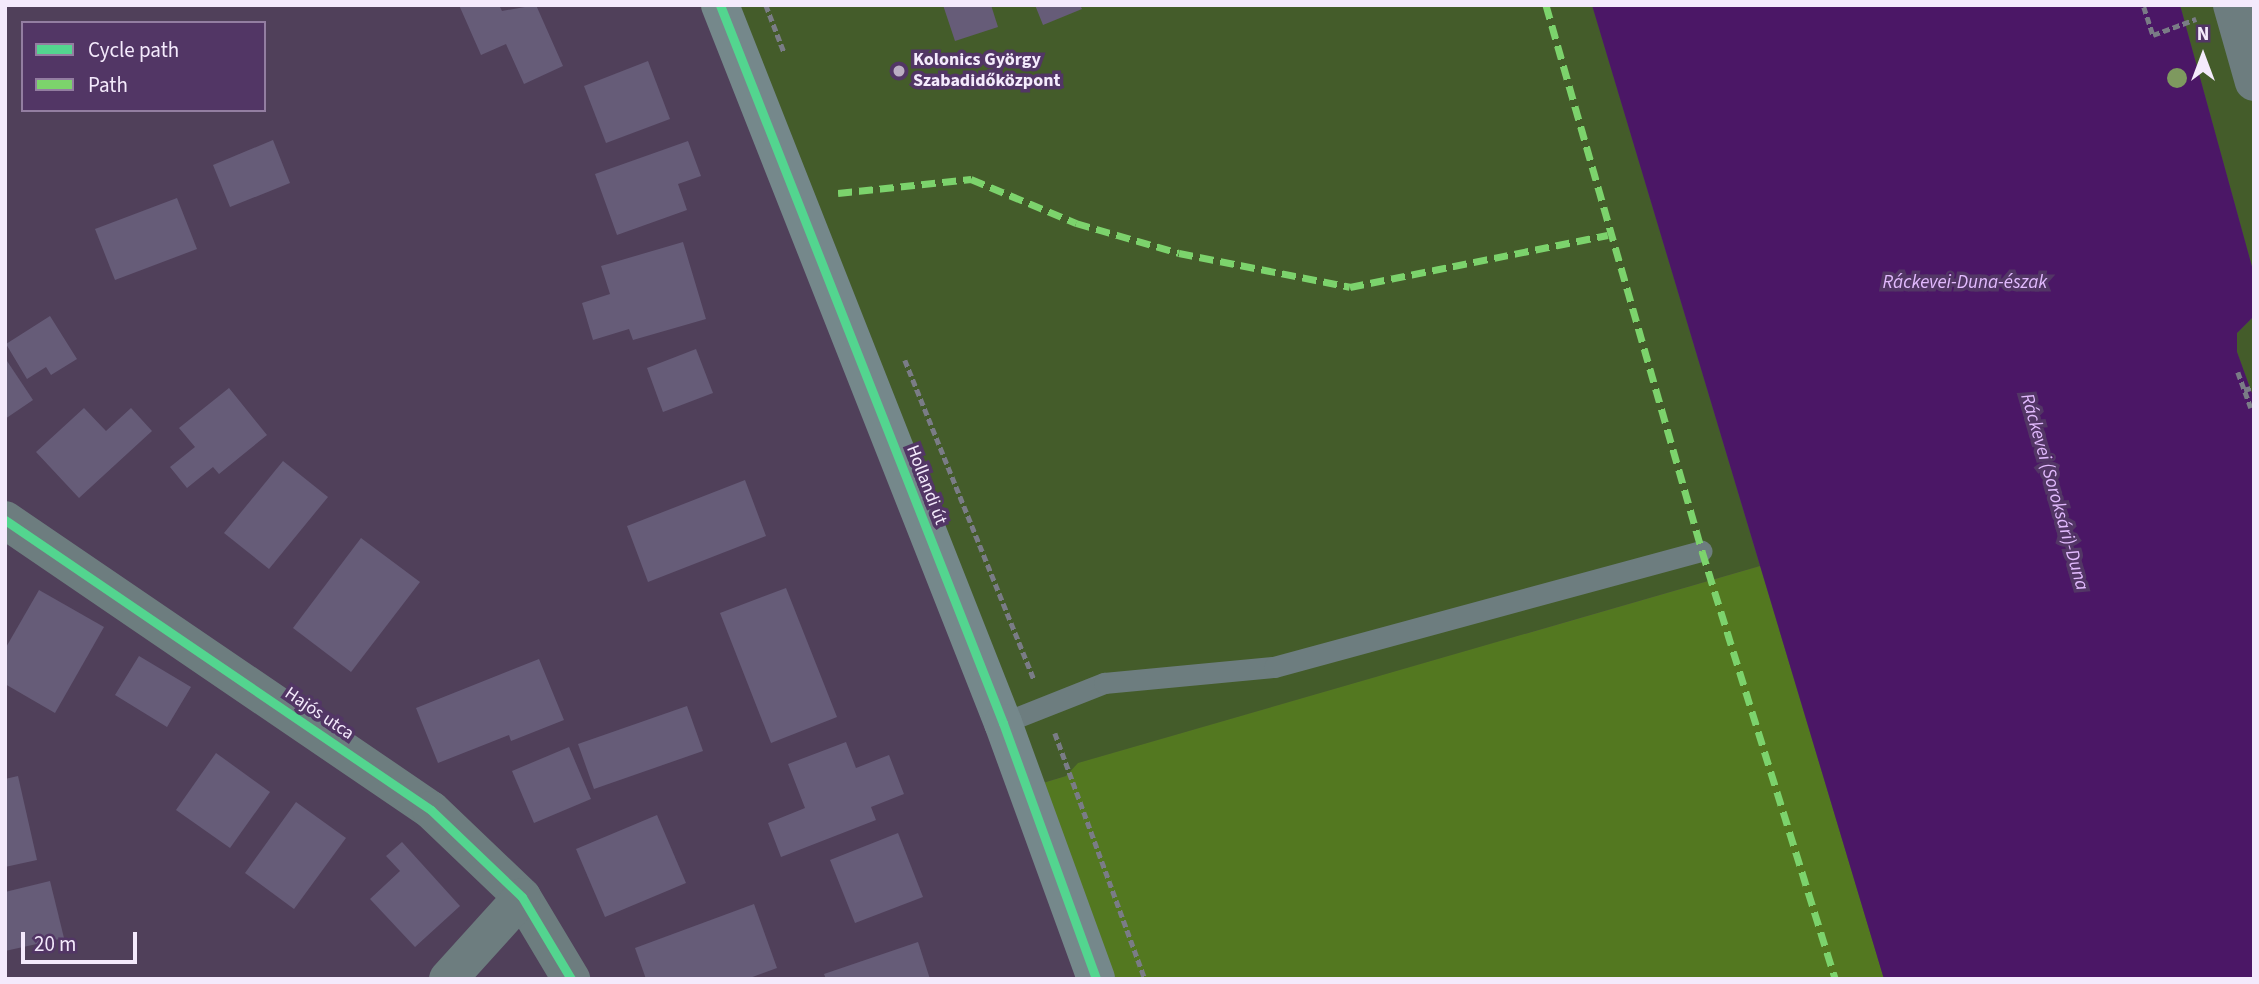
<!DOCTYPE html>
<meta charset="utf-8">
<style>
body{margin:0}
#map{position:relative;width:2259px;height:984px;overflow:hidden;background:#50405a;font-family:"Source Sans 3",sans-serif}
div>[style]{position:absolute}
[style*='--x']{left:calc(var(--x)*1px);top:calc(var(--y)*1px);width:calc(var(--w)*1px);rotate:calc(var(--a)*1deg)}
.green>*{inset:0;background:#445c2a}
.forest>*{inset:0;background:#537820}
.water>*{inset:0;background:#4b1766}
.building>*{inset:0;background:#665c78}
.path>*{height:4.5px;margin-top:-2.25px;transform-origin:0;background:repeating-linear-gradient(90deg,#7a7c86 0 7px,transparent 0 10.5px)}
.lane>*{height:21px;margin:-10.5px;padding:0 10.5px;transform-origin:10.5px;border-radius:10.5px;background:#6d7d7f}
.street>*{height:38px;margin:-19px;padding:0 19px;transform-origin:19px;border-radius:19px;background:#6d7d7f}
.secondary>*{height:38px;margin:-19px;padding:0 19px;transform-origin:19px;border-radius:19px;background:#75888b}
.quiet>*{height:7px;margin-top:-3.5px;transform-origin:0;background:repeating-linear-gradient(90deg,#7cd36c 0 14px,transparent 0 21px)}
.cycleway>*{height:9px;margin:-4.5px;padding:0 4.5px;transform-origin:4.5px;border-radius:4.5px;background:#53d58f}
.trees>*{width:20px;height:20px;margin:-10px;border-radius:50%;background:#7e995f}
.dots>*{width:19px;height:19px;translate:-50% -50%;box-sizing:border-box;border:4px solid #523665;border-radius:50%}
span{translate:-50% -50%;white-space:nowrap;text-align:center;line-height:1.15;-webkit-text-stroke:7px #523665;paint-order:stroke}
.poi-label{font-size:18px;color:#f4eafc;font-weight:700}
.left{translate:0 -50%;text-align:left}
.street-label{font-size:18px;color:#f4eafc}
.water-label{font-size:19px;color:#e2bafe;font-style:italic}
.frame{position:absolute;inset:0;border:7px solid #f4eafc;pointer-events:none}
.legend{position:absolute;left:21px;top:21px;width:245px;height:91px;box-sizing:border-box;background:#523665;border:2px solid #937ea1;margin:0;padding:9px 12px;list-style:none;font-size:21px;color:#f4eafc}
.legend li{display:flex;align-items:center;gap:14px;height:35px}
.legend b{width:35px;border:2px solid #937ea1}
.north{position:absolute;left:2168px;top:21px;width:70px;height:70px;-webkit-text-stroke:5px #523665;paint-order:stroke;rotate:0deg;font-size:19px;font-weight:700;line-height:28px;text-align:center;color:#f4eafc}
.north::after{content:'';display:block;margin:auto;width:24px;height:32px;background:#f4eafc;clip-path:polygon(50% 0,100% 100%,50% 72%,0 100%)}
.scale{position:absolute;left:21px;top:932px;width:116px;height:32px;box-sizing:border-box;border:4px solid #f4eafc;border-top:0;padding-left:9px;font-size:21px;line-height:24px;white-space:nowrap;color:#f4eafc;-webkit-text-stroke:5px #523665;paint-order:stroke}
</style>
<div id="map">
<div class="green">
<div style="clip-path:polygon(700px 5px,1592px 5px,1760px 566px,1079px 763px,1066px 776px,1026px 788px)"></div>
<div style="clip-path:polygon(2180px 5px,2254px 5px,2254px 274px)"></div>
<div style="clip-path:polygon(2254px 316px,2254px 399px,2237px 352px,2237px 333px)"></div>
</div>
<div class="forest">
<div style="clip-path:polygon(1760px 566px,1884px 979px,1106px 979px,1026px 788px,1066px 776px,1078px 763px)"></div>
</div>
<div class="water">
<div style="clip-path:polygon(1592px 5px,2180px 5px,2254px 274px,2254px 316px,2237px 333px,2237px 352px,2254px 399px,2254px 979px,1884px 979px)"></div>
</div>
<div class="building">
<div style="clip-path:polygon(459px 5px,499px 5px,502px 11px,536px 5px,563px 66px,524px 84px,506px 44px,481px 55px)"></div>
<div style="clip-path:polygon(943px 5px,991px 5px,998px 27px,955px 41px)"></div>
<div style="clip-path:polygon(1035px 5px,1080px 5px,1082px 9px,1043px 25px)"></div>
<div style="clip-path:polygon(648px 61px,670px 119px,606px 143px,584px 86px)"></div>
<div style="clip-path:polygon(273px 140px,290px 183px,230px 207px,213px 165px)"></div>
<div style="clip-path:polygon(688px 141px,701px 176px,678px 184px,687px 210px,617px 235px,595px 174px)"></div>
<div style="clip-path:polygon(177px 198px,197px 249px,115px 280px,95px 229px)"></div>
<div style="clip-path:polygon(683px 242px,706px 319px,633px 340px,629px 329px,593px 340px,582px 303px,610px 294px,601px 266px)"></div>
<div style="clip-path:polygon(50px 316px,77px 359px,51px 375px,46px 367px,27px 379px,6px 344px)"></div>
<div style="clip-path:polygon(696px 349px,713px 393px,663px 412px,647px 368px)"></div>
<div style="clip-path:polygon(5px 358px,33px 400px,5px 419px)"></div>
<div style="clip-path:polygon(229px 388px,267px 435px,219px 474px,213px 467px,187px 488px,170px 467px,195px 447px,179px 428px)"></div>
<div style="clip-path:polygon(84px 408px,106px 431px,131px 408px,152px 431px,79px 498px,36px 452px)"></div>
<div style="clip-path:polygon(283px 461px,328px 497px,269px 569px,224px 533px)"></div>
<div style="clip-path:polygon(745px 480px,766px 536px,648px 582px,627px 526px)"></div>
<div style="clip-path:polygon(361px 538px,420px 582px,351px 672px,293px 628px)"></div>
<div style="clip-path:polygon(786px 588px,837px 717px,771px 743px,720px 613px)"></div>
<div style="clip-path:polygon(39px 590px,104px 627px,55px 713px,5px 684px,5px 649px)"></div>
<div style="clip-path:polygon(139px 656px,191px 687px,167px 727px,115px 695px)"></div>
<div style="clip-path:polygon(539px 659px,564px 720px,511px 741px,509px 735px,438px 763px,416px 708px)"></div>
<div style="clip-path:polygon(687px 706px,703px 751px,594px 789px,578px 744px)"></div>
<div style="clip-path:polygon(846px 742px,856px 768px,889px 755px,904px 794px,871px 807px,876px 820px,781px 857px,768px 823px,805px 808px,788px 764px)"></div>
<div style="clip-path:polygon(569px 747px,591px 799px,534px 823px,512px 771px)"></div>
<div style="clip-path:polygon(216px 753px,270px 792px,230px 848px,176px 810px)"></div>
<div style="clip-path:polygon(18px 776px,37px 860px,5px 867px,5px 779px)"></div>
<div style="clip-path:polygon(296px 802px,346px 838px,294px 909px,245px 873px)"></div>
<div style="clip-path:polygon(657px 815px,686px 883px,605px 917px,576px 849px)"></div>
<div style="clip-path:polygon(898px 833px,923px 897px,855px 923px,830px 860px)"></div>
<div style="clip-path:polygon(402px 842px,460px 906px,415px 947px,370px 899px,400px 871px,386px 856px)"></div>
<div style="clip-path:polygon(50px 881px,64px 938px,5px 951px,5px 892px)"></div>
<div style="clip-path:polygon(754px 904px,777px 968px,747px 979px,646px 979px,635px 948px)"></div>
<div style="clip-path:polygon(918px 942px,930px 979px,826px 979px,824px 974px)"></div>
</div>
<div class="path">
<div style="--x:766;--y:5;--w:50;--a:69"></div>
<div style="--x:2144;--y:7;--w:29;--a:72"></div>
<div style="--x:2153;--y:35;--w:46;--a:-20.4"></div>
<div style="--x:905;--y:360;--w:344;--a:68"></div>
<div style="--x:2238;--y:372;--w:38;--a:70"></div>
<div style="--x:2244;--y:390;--w:10;--a:-17"></div>
<div style="--x:1055;--y:733;--w:262;--a:69.9"></div>
</div>
<div class="lane">
<div style="--x:1003;--y:723;--w:109;--a:-21.6"></div>
<div style="--x:1104;--y:683;--w:171;--a:-5.4"></div>
<div style="--x:1274;--y:667;--w:443;--a:-15.2"></div>
</div>
<div class="street">
<div style="--x:2232;--y:5;--w:80;--a:74.1"></div>
<div style="--x:5;--y:520;--w:515;--a:34.25"></div>
<div style="--x:431;--y:810;--w:126;--a:43.7"></div>
<div style="--x:522;--y:897;--w:96;--a:59.1"></div>
<div style="--x:448;--y:979;--w:110;--a:-47.9"></div>
</div>
<div class="secondary">
<div style="--x:720;--y:5;--w:772;--a:68.49"></div>
<div style="--x:1003;--y:723;--w:272;--a:70"></div>
</div>
<div class="quiet">
<div style="--x:1546;--y:5;--w:568;--a:74.05"></div>
<div style="--x:1702;--y:551;--w:448;--a:72.7"></div>
<div style="--x:838;--y:193;--w:134;--a:-6"></div>
<div style="--x:971;--y:179;--w:114;--a:22.7"></div>
<div style="--x:1076;--y:223;--w:107;--a:16.2"></div>
<div style="--x:1179;--y:253;--w:174;--a:11.2"></div>
<div style="--x:1350;--y:287;--w:263;--a:-11.4"></div>
</div>
<div class="cycleway">
<div style="--x:720;--y:5;--w:772;--a:68.49"></div>
<div style="--x:1003;--y:723;--w:272;--a:70"></div>
<div style="--x:5;--y:520;--w:515;--a:34.25"></div>
<div style="--x:431;--y:810;--w:126;--a:43.7"></div>
<div style="--x:522;--y:897;--w:96;--a:59.1"></div>
</div>
<div class="trees">
<div style="left:2177px;top:78px"></div>
</div>
<div class="dots">
<div style="left:899px;top:71px;background:#bbaec3"></div>
</div>
<div class="poi-label">
<span class="left" style="left:913px;top:71px">Kolonics György<br>Szabadidőközpont</span>
</div>
<div class="street-label">
<span style="left:926px;top:485px;rotate:69deg">Hollandi út</span>
<span style="left:319px;top:714px;rotate:34deg">Hajós utca</span>
</div>
<div class="water-label">
<span style="left:1965px;top:283px">Ráckevei-Duna-észak</span>
<span style="left:2054px;top:492px;rotate:74deg">Ráckevei (Soroksári)-Duna</span>
</div>
<div class="frame"></div>
<ul class="legend">
<li><b style="height:9px;background:#53d58f"></b>Cycle path</li>
<li><b style="height:9px;background:#7cd36c"></b>Path</li>
</ul>
<div class="north">N</div>
<div class="scale">20 m</div>
</div>
